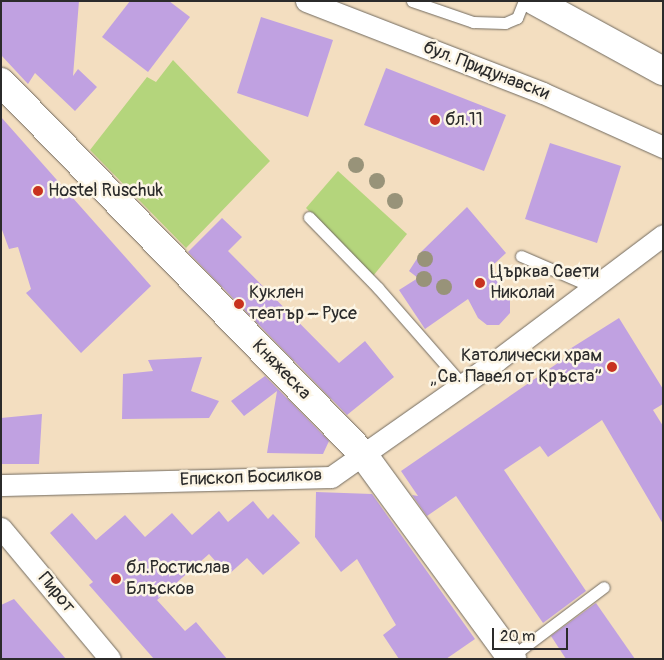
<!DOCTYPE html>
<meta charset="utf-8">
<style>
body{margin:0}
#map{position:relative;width:664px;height:660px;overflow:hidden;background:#f3dec0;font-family:Pangolin,sans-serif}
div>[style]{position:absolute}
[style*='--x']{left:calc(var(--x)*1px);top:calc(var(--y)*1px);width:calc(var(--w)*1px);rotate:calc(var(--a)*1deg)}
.green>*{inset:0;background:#b4d57c}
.building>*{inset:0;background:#c0a1e1}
.roads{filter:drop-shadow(0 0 1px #716a5f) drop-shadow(0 0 1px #716a5f)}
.service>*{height:11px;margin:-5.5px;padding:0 5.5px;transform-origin:5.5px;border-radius:5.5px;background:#fff}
.minor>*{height:21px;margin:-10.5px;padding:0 10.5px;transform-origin:10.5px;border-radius:10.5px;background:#fff}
.tertiary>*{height:28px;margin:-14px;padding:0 14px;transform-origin:14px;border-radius:14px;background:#fff}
.secondary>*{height:28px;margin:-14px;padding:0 14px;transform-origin:14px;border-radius:14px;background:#fff}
.trees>*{width:16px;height:16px;margin:-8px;border-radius:50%;background:#989379}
.dots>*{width:14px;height:14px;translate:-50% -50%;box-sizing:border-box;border:2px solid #fcf5e5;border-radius:50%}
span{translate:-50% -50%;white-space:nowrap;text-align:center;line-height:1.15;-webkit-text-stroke:5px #fcf5e5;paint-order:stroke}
.street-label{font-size:18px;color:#2b2b2b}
.poi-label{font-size:18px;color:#2b2b2b}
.left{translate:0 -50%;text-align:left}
.right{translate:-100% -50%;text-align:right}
.frame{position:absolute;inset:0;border:2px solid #2b2b2b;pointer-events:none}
.scale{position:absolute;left:492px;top:628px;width:76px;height:22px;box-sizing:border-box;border:2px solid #2b2b2b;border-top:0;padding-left:6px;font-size:15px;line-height:18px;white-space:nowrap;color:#2b2b2b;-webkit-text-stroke:4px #fcf5e5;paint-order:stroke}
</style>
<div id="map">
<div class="green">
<div style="clip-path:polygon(173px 60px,270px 161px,186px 248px,90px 150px,147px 77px,156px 82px)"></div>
<div style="clip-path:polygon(338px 171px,407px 234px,373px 276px,306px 208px)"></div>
</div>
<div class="building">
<div style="clip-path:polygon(1px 1px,79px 1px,73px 76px,78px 69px,97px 87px,75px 111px,35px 73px,28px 84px,1px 55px)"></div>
<div style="clip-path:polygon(130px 1px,169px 1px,190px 17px,148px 72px,102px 37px)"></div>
<div style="clip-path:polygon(261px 17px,333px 40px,308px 117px,237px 93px)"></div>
<div style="clip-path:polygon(386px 68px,506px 115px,484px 171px,364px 125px)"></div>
<div style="clip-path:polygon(1px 117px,151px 286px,81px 353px,26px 293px,31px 289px,18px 247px,9px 249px,1px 227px)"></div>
<div style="clip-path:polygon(550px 143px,621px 166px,597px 243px,525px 219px)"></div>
<div style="clip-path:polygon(467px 207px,506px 253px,492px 266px,510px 301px,510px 313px,499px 325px,487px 325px,478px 318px,468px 299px,425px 329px,399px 290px,418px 278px,409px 271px,422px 251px)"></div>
<div style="clip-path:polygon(222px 218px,242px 237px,228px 251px,339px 363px,365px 341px,394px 377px,347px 415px,188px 252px)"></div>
<div style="clip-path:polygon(619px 318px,663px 389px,663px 404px,653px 410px,663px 426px,663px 524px,602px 420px,548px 457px,540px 446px,504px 470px,586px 591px,543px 623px,456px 496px,427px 516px,412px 495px,418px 496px,401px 471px,568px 356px,565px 352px)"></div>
<div style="clip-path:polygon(202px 357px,191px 391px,219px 401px,209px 418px,122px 419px,123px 374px,153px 371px,148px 360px)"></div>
<div style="clip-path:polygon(265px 376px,329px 441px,323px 454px,267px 453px,277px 391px,244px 416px,231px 401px)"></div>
<div style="clip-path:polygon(42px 414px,39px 464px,1px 464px,1px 418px)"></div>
<div style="clip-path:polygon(316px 492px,372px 494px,475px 639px,446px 659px,399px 659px,383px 635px,396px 625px,357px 559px,341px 572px,315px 537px)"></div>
<div style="clip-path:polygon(253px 501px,268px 519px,273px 514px,300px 543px,263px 575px,247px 558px,228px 575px,209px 554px,157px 600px,185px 631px,196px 622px,227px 659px,154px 659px,89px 585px,93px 582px,50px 533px,72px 513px,96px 540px,125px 515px,145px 537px,172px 513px,192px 535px,219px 511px,228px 522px)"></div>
<div style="clip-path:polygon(14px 599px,66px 659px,1px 659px,1px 605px)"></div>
<div style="clip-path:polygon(596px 603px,635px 659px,566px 659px,551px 636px)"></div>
</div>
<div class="roads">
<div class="service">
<div style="--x:412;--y:1;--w:65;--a:19"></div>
<div style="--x:473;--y:22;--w:32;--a:2"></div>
<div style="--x:505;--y:23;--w:13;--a:-23"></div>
<div style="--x:517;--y:18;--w:18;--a:-68"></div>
<div style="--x:309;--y:217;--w:99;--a:45.8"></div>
<div style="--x:378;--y:288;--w:129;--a:48.8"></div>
<div style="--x:521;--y:256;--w:81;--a:23.4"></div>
<div style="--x:511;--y:657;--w:116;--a:-37"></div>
</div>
<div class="minor">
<div style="--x:306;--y:1;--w:254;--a:21.2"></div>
<div style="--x:543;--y:93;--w:132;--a:24.2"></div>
<div style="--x:1;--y:485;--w:330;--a:-1.4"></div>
<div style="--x:331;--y:477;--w:202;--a:-35.1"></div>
<div style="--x:496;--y:361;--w:209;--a:-37"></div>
<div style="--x:1;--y:528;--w:170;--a:50.2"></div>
</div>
<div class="tertiary">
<div style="--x:1;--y:82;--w:518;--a:45.78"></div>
<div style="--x:362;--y:453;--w:255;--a:53.9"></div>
</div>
<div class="secondary">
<div style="--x:535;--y:1;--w:146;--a:28.7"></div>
</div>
</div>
<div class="trees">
<div style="left:356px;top:165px"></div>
<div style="left:377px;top:181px"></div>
<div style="left:395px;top:201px"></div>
<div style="left:425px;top:259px"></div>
<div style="left:424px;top:279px"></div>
<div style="left:444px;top:287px"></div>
</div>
<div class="dots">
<div style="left:435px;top:120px;background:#c8321e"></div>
<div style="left:38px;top:191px;background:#c8321e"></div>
<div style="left:480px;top:283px;background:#c8321e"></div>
<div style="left:239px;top:304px;background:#c8321e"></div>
<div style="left:612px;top:367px;background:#c8321e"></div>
<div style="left:116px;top:579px;background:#c8321e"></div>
</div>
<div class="street-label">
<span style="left:486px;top:71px;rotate:21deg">бул. Придунавски</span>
<span style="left:281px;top:370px;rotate:46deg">Княжеска</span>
<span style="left:251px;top:478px;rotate:-2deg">Епископ Босилков</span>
<span style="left:56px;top:593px;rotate:50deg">Пирот</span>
</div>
<div class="poi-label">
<span class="left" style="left:445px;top:120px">бл.11</span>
<span class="left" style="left:48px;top:191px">Hostel Ruschuk</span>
<span class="left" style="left:490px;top:283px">Църква Свети<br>Николай</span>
<span class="left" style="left:249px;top:304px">Куклен<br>театър – Русе</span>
<span class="right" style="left:602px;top:367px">Католически храм<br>„Св. Павел от Кръста”</span>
<span class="left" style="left:126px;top:579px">бл.Ростислав<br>Блъсков</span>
</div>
<div class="frame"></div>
<div class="scale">20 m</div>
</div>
